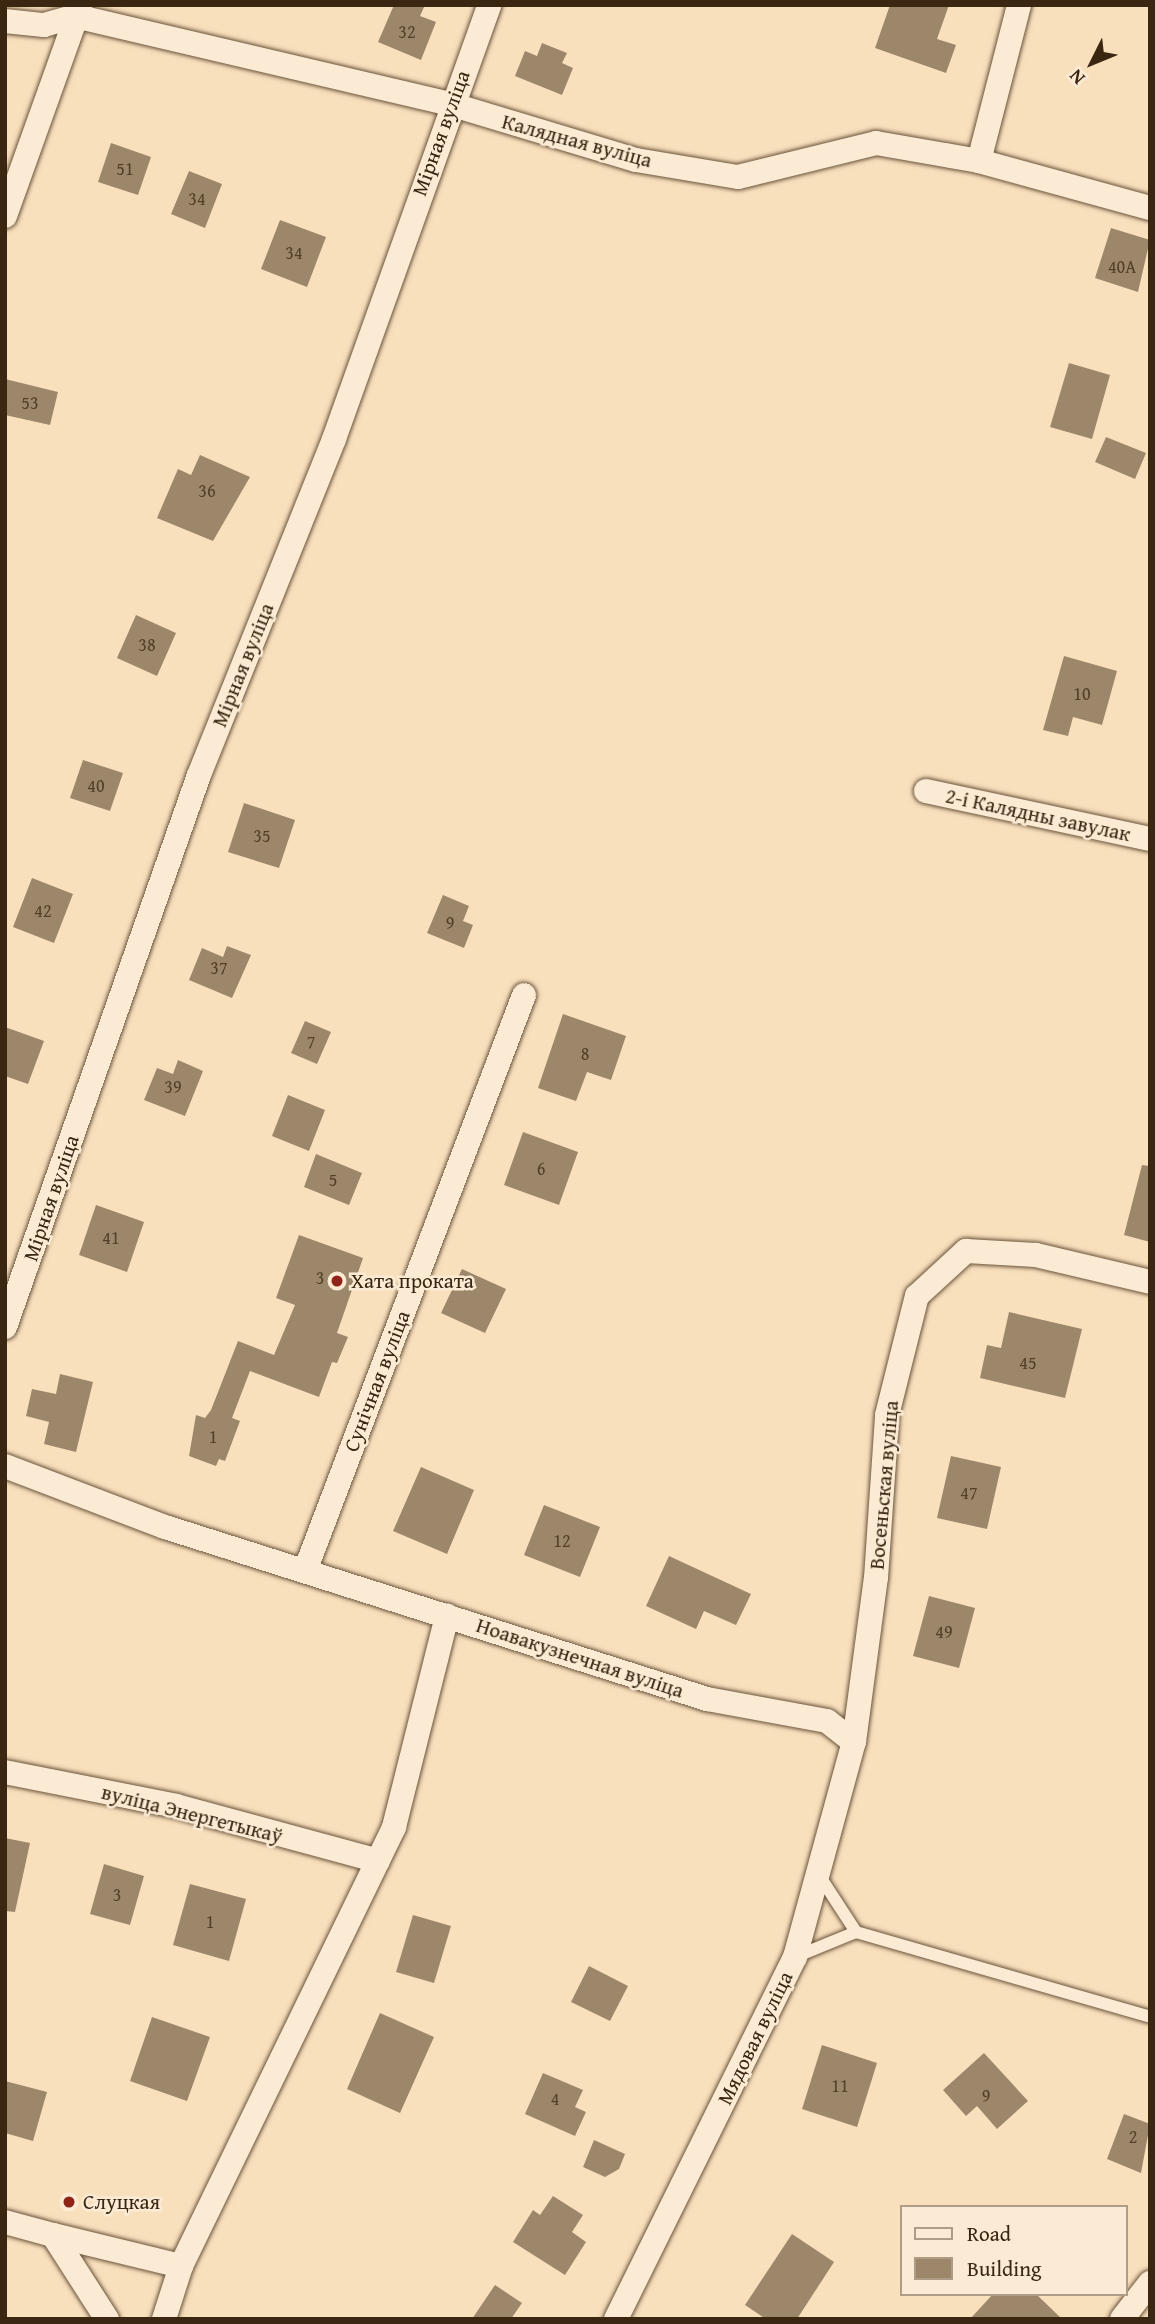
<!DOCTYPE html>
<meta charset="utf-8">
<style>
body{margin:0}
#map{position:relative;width:1155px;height:2324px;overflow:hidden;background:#f9e0bd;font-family:"Gentium Book Plus",serif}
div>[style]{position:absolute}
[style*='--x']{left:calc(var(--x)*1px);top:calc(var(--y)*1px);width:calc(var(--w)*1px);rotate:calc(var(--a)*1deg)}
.building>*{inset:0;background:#9d876a}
.roads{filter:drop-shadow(0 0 2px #6a543c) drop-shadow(0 0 2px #6a543c)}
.lane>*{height:12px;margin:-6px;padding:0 6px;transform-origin:6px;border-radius:6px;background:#fbebd4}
.street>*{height:24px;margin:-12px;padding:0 12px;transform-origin:12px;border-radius:12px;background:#fbebd4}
.dots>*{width:19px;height:19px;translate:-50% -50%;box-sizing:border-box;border:4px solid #fbebd4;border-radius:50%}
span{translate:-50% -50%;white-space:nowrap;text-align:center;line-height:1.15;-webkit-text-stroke:5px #fbebd4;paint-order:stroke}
.number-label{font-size:18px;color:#533e27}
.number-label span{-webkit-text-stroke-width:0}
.street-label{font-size:21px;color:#3a2611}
.poi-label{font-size:21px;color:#3a2611}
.left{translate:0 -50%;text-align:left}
.frame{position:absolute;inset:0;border:7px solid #3a2611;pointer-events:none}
.legend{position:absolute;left:900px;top:2205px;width:228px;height:91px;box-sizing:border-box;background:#fbebd4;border:2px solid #ae9c86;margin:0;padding:9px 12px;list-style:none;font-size:21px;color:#3a2611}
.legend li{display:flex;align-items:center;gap:14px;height:35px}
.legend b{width:35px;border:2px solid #ae9c86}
.north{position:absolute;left:1057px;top:28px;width:70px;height:70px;-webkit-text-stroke:5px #fbebd4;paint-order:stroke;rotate:227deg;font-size:19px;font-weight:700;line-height:28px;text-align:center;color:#3a2611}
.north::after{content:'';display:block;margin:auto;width:24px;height:32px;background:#3a2611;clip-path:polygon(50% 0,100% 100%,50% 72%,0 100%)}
</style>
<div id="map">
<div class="building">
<div style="clip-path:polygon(394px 5px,425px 5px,420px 16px,436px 22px,421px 60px,378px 42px)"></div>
<div style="clip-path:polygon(890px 5px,949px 5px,937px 39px,956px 45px,946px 73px,875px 48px)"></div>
<div style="clip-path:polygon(542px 43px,567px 53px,562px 63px,573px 68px,562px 95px,515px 76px,525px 51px,537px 56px)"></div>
<div style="clip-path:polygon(111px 143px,151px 157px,138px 195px,98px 182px)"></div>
<div style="clip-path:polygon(189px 171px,222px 184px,205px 228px,171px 214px)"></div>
<div style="clip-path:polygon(280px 220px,326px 237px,307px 287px,261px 269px)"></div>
<div style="clip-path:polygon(1111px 228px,1150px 240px,1138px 292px,1095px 278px)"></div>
<div style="clip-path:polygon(1069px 363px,1110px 375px,1092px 439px,1050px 427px)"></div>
<div style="clip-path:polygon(5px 379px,58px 392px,50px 425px,5px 415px)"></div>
<div style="clip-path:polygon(1106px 437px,1146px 453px,1135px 479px,1095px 462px)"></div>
<div style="clip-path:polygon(200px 455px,250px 477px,213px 541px,157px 518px,178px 469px,191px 475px)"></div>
<div style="clip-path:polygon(136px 615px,176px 633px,157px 676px,117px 658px)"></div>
<div style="clip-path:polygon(1064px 656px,1117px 671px,1102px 725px,1073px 717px,1068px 736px,1043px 730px)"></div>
<div style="clip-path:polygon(83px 760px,123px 773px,110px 811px,70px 798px)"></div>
<div style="clip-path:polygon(244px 803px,295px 820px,279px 868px,228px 852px)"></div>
<div style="clip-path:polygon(32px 878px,73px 894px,54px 943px,13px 927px)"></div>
<div style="clip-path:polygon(443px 895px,469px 906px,463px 921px,473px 925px,464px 948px,427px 933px)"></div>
<div style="clip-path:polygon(227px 946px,251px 955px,232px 998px,189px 980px,202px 948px,223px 957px)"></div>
<div style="clip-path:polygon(563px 1014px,626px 1036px,611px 1080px,587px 1072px,576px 1101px,538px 1088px)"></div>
<div style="clip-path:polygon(305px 1021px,331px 1032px,317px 1064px,291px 1053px)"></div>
<div style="clip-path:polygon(5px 1027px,44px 1041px,28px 1084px,5px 1076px)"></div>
<div style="clip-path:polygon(178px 1060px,203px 1071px,185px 1116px,144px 1100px,157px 1068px,173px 1074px)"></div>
<div style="clip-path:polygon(288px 1095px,325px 1110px,309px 1151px,272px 1136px)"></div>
<div style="clip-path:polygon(523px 1132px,578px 1152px,559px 1205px,504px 1185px)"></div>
<div style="clip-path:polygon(316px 1154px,362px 1173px,349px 1205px,304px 1187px)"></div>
<div style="clip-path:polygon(1142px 1165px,1150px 1166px,1150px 1242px,1124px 1235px)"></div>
<div style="clip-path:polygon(96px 1205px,144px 1222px,127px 1272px,79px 1255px)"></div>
<div style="clip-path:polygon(299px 1235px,363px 1258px,337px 1333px,348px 1337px,337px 1363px,332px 1362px,319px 1397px,250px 1371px,232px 1418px,240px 1421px,225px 1461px,219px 1459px,216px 1466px,189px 1456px,196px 1415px,205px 1418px,211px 1410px,238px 1341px,274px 1355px,295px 1305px,276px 1298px)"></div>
<div style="clip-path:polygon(462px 1269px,506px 1289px,485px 1333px,441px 1313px)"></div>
<div style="clip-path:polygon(1009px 1312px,1082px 1329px,1065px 1398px,980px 1378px,987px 1345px,1001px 1348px)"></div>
<div style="clip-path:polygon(60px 1374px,93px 1382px,76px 1452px,44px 1444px,49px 1422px,26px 1416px,32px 1389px,56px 1394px)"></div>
<div style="clip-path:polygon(951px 1456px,1001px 1467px,987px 1529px,937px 1518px)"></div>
<div style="clip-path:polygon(421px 1467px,474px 1490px,447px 1554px,393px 1531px)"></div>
<div style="clip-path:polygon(544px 1505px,600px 1527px,580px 1577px,524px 1555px)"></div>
<div style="clip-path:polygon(669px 1556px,751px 1594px,736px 1625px,704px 1611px,696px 1629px,646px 1606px)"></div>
<div style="clip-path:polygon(929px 1596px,975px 1608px,959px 1668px,913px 1656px)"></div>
<div style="clip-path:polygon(5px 1838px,30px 1843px,15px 1912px,5px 1911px)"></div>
<div style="clip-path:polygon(104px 1864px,144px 1876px,130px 1925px,90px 1914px)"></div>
<div style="clip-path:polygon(190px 1884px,246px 1899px,229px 1961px,173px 1945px)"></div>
<div style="clip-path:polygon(413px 1915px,451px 1926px,434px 1983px,396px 1972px)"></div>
<div style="clip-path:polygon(589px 1966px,628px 1986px,610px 2021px,571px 2002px)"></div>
<div style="clip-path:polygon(380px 2013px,434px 2037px,400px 2113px,347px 2089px)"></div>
<div style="clip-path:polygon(152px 2017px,210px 2037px,187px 2101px,130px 2081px)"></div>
<div style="clip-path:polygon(822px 2045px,877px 2063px,857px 2127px,802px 2109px)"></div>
<div style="clip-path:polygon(984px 2053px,1028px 2101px,997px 2129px,977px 2106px,966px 2116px,943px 2090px)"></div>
<div style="clip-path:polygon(543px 2073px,583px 2090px,575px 2107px,586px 2112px,575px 2136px,525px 2114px)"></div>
<div style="clip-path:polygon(5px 2081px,47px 2092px,33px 2141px,5px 2133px)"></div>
<div style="clip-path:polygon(1124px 2114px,1150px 2124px,1141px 2173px,1107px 2159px)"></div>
<div style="clip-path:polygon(594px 2140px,625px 2154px,619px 2169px,605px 2177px,583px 2167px)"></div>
<div style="clip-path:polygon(553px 2196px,583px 2215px,572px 2232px,586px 2242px,565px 2275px,513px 2242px,533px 2210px,540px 2215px)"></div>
<div style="clip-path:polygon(792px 2234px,834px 2262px,797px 2319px,766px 2319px,745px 2305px)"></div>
<div style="clip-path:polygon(495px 2285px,522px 2303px,511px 2319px,472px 2319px)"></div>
<div style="clip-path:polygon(993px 2294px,1036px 2294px,1062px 2319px,970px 2319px)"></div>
</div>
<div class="roads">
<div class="lane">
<div style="--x:819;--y:1875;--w:68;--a:57"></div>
<div style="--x:856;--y:1932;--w:306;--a:16.1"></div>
<div style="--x:795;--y:1957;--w:66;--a:-22.3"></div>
</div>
<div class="street">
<div style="--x:5;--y:21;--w:39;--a:6"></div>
<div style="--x:44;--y:25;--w:32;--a:-16"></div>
<div style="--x:75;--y:16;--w:385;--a:13.2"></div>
<div style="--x:450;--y:104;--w:194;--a:16.8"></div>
<div style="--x:636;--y:160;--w:103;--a:9.5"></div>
<div style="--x:738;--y:177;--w:142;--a:-13.8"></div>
<div style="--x:876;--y:143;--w:105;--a:9.9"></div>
<div style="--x:979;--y:161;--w:177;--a:15.4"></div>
<div style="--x:979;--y:161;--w:161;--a:-75.6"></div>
<div style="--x:5;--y:216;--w:223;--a:-70.3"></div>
<div style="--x:926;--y:791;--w:229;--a:12.1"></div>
<div style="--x:5;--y:1327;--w:585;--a:-70.64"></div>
<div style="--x:199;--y:775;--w:362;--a:-68.1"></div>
<div style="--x:334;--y:439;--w:461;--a:-70.3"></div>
<div style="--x:5;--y:1466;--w:171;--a:20.9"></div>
<div style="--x:165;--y:1527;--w:569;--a:17.61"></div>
<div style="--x:707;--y:1699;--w:122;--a:10.4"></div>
<div style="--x:827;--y:1721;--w:34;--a:38"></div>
<div style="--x:305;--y:1571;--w:616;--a:-69.18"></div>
<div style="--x:5;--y:1772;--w:174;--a:11.2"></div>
<div style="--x:176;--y:1806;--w:209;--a:15.2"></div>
<div style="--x:5;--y:2222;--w:50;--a:15.2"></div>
<div style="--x:53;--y:2235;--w:100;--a:57.3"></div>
<div style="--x:53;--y:2235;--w:132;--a:13.6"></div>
<div style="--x:164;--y:2319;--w:56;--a:-72.2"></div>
<div style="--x:181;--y:2266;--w:488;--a:-64.1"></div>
<div style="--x:394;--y:1827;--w:218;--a:-75.9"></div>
<div style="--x:616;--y:2319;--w:404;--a:-63.7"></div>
<div style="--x:795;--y:1957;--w:223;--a:-74.7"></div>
<div style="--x:854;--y:1742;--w:165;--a:-82.4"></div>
<div style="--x:876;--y:1578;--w:163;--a:-86.1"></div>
<div style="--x:887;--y:1415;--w:123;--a:-75.9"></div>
<div style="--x:917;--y:1296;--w:67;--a:-42.6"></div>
<div style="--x:966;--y:1251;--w:70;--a:3.3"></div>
<div style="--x:1036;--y:1255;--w:117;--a:13.3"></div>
<div style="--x:1122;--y:2319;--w:46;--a:-52.1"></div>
</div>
</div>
<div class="dots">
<div style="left:337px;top:1281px;background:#8f2418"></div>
<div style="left:69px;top:2202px;background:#8f2418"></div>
</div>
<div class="number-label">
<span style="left:407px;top:32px">32</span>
<span style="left:125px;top:169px">51</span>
<span style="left:197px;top:199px">34</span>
<span style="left:294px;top:253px">34</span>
<span style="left:1122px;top:267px">40А</span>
<span style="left:30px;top:403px">53</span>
<span style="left:207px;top:491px">36</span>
<span style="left:147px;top:645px">38</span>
<span style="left:1082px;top:694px">10</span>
<span style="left:96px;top:786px">40</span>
<span style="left:262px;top:836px">35</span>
<span style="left:43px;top:911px">42</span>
<span style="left:450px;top:923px">9</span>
<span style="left:219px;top:968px">37</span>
<span style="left:311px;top:1042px">7</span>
<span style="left:585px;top:1054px">8</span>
<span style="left:173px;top:1087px">39</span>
<span style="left:541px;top:1169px">6</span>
<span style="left:333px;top:1180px">5</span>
<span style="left:111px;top:1238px">41</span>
<span style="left:320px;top:1278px">3</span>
<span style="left:1028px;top:1363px">45</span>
<span style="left:213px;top:1437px">1</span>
<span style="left:969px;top:1493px">47</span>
<span style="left:562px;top:1541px">12</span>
<span style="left:944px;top:1632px">49</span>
<span style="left:117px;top:1895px">3</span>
<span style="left:210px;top:1922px">1</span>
<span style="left:840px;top:2086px">11</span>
<span style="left:986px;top:2096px">9</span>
<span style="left:555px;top:2099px">4</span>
<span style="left:1133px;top:2137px">2</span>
</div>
<div class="street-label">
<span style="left:441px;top:133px;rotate:-70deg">Мірная вуліца</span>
<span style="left:577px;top:141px;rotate:15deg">Калядная вуліца</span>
<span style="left:243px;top:665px;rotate:-68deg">Мірная вуліца</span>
<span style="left:1038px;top:815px;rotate:12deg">2-і Калядны завулак</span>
<span style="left:51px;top:1198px;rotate:-71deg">Мірная вуліца</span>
<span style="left:377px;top:1381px;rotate:-69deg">Сунічная вуліца</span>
<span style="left:884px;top:1485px;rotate:-85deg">Восеньская вуліца</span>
<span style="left:580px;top:1658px;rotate:18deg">Ноавакузнечная вуліца</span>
<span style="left:192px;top:1814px;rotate:14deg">вуліца Энергетыкаў</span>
<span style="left:755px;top:2038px;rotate:-64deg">Мядовая вуліца</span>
</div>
<div class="poi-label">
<span class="left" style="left:351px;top:1281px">Хата проката</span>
<span class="left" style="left:83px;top:2202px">Слуцкая</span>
</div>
<div class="frame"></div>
<ul class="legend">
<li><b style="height:9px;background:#fbebd4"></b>Road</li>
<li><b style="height:19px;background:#9d876a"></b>Building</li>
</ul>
<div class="north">N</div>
</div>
